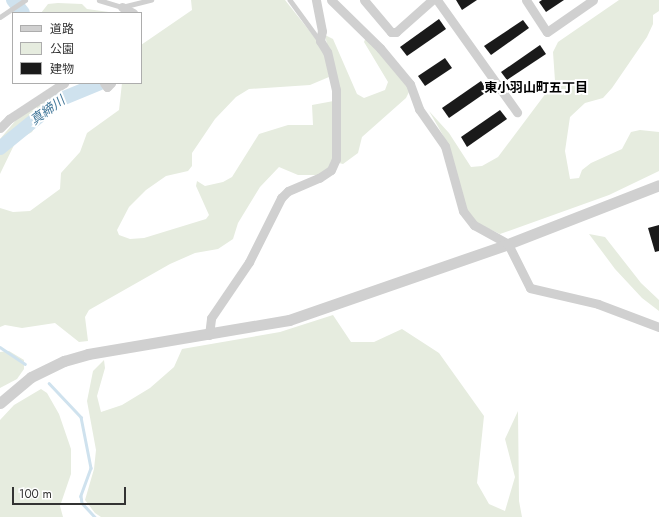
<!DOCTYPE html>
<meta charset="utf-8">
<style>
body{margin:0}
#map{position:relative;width:659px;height:517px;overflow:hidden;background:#fff;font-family:Jost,"Noto Sans JP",sans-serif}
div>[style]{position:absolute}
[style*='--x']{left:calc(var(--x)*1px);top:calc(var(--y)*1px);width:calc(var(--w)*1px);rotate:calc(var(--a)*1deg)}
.green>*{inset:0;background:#e6ecdf}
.stream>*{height:2.5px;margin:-1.25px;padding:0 1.25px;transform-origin:1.25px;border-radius:1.25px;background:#cfe2ee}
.river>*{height:14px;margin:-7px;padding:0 7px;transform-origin:7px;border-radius:7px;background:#cfe2ee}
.building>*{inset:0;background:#1a1a1a}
.service>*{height:4.5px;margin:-2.25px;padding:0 2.25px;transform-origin:2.25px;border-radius:2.25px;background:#d0d0d0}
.minor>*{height:9px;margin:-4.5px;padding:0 4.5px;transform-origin:4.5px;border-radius:4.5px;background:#d0d0d0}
.tertiary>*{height:11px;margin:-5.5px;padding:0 5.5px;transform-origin:5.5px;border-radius:5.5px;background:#d0d0d0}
span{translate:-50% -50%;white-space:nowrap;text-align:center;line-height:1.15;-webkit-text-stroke:4px #fff;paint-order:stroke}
.neighbourhood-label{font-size:13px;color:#000;font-weight:700}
.water-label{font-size:13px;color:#3f7597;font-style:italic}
.legend{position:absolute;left:12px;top:12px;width:130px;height:72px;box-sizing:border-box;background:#fff;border:1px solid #adadad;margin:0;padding:5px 7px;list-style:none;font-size:12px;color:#333}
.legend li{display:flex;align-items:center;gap:8px;height:20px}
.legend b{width:20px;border:1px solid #adadad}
.scale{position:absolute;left:12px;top:487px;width:114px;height:18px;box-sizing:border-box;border:2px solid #333;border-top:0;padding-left:5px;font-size:12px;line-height:14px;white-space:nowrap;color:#333;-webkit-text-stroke:3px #fff;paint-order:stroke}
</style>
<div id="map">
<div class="green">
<div style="clip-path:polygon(191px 0,285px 0,319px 43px,325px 55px,329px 77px,310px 85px,249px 89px,236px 97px,215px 119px,192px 153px,192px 166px,188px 171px,166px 176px,146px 190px,129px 207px,117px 230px,119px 235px,130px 239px,144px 238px,206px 219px,209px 215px,196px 186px,197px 181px,205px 186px,223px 182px,232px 177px,259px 134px,288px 125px,313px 125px,312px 105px,339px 100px,325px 35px,333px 39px,357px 94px,364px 98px,385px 90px,388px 82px,364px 42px,366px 37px,410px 90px,406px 98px,362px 137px,358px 153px,343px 164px,331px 161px,329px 170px,317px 175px,298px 175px,279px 167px,260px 187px,238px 223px,233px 239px,218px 249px,195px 253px,170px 264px,89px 310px,85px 317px,88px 341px,79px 342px,55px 323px,22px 328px,5px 325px,0 327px,0 208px,13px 212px,30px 211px,60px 189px,61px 173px,80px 152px,87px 133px,119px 110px,122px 83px,141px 83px,141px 45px,192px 10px)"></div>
<div style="clip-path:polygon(619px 0,659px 0,659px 11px,653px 15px,653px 24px,647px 37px,612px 88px,603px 98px,585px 103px,570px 117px,565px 151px,570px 179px,579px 178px,582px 170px,591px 163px,622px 149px,631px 132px,640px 130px,659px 132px,659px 171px,609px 195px,500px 234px,483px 226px,471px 218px,464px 202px,444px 137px,429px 111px,449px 133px,471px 167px,482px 166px,498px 157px,555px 81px,553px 52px,558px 42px)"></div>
<div style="clip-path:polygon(58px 3px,82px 4px,87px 9px,116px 13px,41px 13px,48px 4px)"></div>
<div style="clip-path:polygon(51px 99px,54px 107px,37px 123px,32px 132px,16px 141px,0 174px,0 139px,16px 120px,45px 100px)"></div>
<div style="clip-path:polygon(589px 234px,605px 237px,641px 283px,659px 300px,659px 311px,642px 298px,615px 269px)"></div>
<div style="clip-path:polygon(333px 315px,351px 342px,374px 342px,402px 329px,439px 353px,484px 416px,477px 483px,489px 504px,505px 511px,515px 477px,505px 439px,518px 411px,519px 501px,522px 517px,101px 517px,95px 513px,85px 500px,94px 469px,96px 450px,87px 401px,93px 371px,104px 360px,105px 368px,97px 396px,101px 412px,122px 405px,150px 388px,174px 367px,182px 349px,280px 332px)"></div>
<div style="clip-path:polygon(9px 351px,24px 360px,24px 369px,17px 379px,0 388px,0 352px)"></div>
<div style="clip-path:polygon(41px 389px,47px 393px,59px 414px,71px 449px,71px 474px,60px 506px,63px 517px,0 517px,0 420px,14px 405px)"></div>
</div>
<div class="stream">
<div style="--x:0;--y:347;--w:30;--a:34"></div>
<div style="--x:49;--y:383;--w:47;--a:46.7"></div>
<div style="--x:81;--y:417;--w:52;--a:78.9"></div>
<div style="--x:91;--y:468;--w:30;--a:110"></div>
<div style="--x:81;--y:496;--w:7;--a:82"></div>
<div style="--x:82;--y:503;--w:19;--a:47"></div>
</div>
<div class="river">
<div style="--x:13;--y:0;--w:16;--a:52"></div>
<div style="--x:0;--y:148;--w:76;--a:-39.1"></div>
<div style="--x:59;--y:100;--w:44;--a:-22.5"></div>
</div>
<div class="building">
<div style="clip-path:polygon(456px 0,477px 0,462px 10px)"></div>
<div style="clip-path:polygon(542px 0,564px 0,546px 12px,539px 2px)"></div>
<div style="clip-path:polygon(439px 19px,446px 29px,407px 56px,400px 47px)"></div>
<div style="clip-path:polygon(523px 20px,529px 28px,491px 55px,484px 46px)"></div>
<div style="clip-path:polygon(540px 45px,546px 54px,507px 80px,501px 72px)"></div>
<div style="clip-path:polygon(445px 58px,452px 68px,425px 86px,418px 76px)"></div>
<div style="clip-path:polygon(481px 81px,488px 91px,449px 118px,442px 108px)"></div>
<div style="clip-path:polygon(500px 110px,507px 119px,467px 147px,461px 137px)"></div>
<div style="clip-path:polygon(659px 225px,659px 251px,655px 252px,648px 228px)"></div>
</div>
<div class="service">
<div style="--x:99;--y:0;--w:24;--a:17"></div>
<div style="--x:122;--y:7;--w:30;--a:-14"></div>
<div style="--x:290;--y:0;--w:51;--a:53.8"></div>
<div style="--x:0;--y:17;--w:30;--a:-34"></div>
</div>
<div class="minor">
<div style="--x:331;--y:0;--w:69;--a:44.4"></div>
<div style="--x:380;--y:48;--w:47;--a:50.2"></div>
<div style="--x:410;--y:84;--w:27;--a:70"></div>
<div style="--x:419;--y:109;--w:45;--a:54.9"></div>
<div style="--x:445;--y:146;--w:67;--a:74.5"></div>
<div style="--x:463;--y:211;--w:18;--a:52"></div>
<div style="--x:474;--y:225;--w:39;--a:29"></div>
<div style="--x:508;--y:244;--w:49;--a:63.4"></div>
<div style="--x:530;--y:288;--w:70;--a:13.2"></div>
<div style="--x:598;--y:304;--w:65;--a:20.7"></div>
<div style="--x:364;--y:0;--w:42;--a:49.8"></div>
<div style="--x:391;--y:32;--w:5;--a:0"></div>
<div style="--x:396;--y:32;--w:48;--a:-41.6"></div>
<div style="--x:437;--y:0;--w:138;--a:54.5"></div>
<div style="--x:526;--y:0;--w:38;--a:57"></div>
<div style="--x:547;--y:32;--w:56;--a:-34.8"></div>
<div style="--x:122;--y:7;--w:13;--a:29"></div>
<div style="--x:104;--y:83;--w:5;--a:53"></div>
<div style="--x:107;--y:87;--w:6;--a:-45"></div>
<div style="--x:0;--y:128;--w:13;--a:-45"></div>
<div style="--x:9;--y:119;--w:66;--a:-33.2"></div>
<div style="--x:209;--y:335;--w:17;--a:-83"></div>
<div style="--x:211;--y:318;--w:68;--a:-55.8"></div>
<div style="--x:249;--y:262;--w:72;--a:-63.4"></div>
<div style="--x:281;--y:198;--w:10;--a:-45"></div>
<div style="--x:288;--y:191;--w:34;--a:-23"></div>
<div style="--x:319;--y:178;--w:14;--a:-34"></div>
<div style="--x:331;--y:170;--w:12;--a:-66"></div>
<div style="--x:336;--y:159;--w:69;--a:-90"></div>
<div style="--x:336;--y:90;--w:39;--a:-103"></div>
<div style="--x:327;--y:52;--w:13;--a:-122"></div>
<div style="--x:320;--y:41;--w:10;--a:-79"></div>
<div style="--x:322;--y:31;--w:32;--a:-101"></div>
</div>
<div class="tertiary">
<div style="--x:0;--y:403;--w:40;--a:-40"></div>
<div style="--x:31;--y:377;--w:37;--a:-26"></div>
<div style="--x:64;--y:361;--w:25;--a:-16"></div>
<div style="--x:88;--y:354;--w:204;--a:-9.6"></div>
<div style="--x:289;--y:320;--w:232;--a:-19.1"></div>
<div style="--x:508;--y:244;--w:162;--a:-21.3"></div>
</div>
<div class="neighbourhood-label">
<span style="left:536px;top:88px">東小羽山町五丁目</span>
</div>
<div class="water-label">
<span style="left:48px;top:111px;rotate:-36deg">真締川</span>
</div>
<ul class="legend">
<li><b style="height:5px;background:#d0d0d0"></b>道路</li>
<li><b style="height:11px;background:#e6ecdf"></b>公園</li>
<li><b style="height:11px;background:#1a1a1a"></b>建物</li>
</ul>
<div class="scale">100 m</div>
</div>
